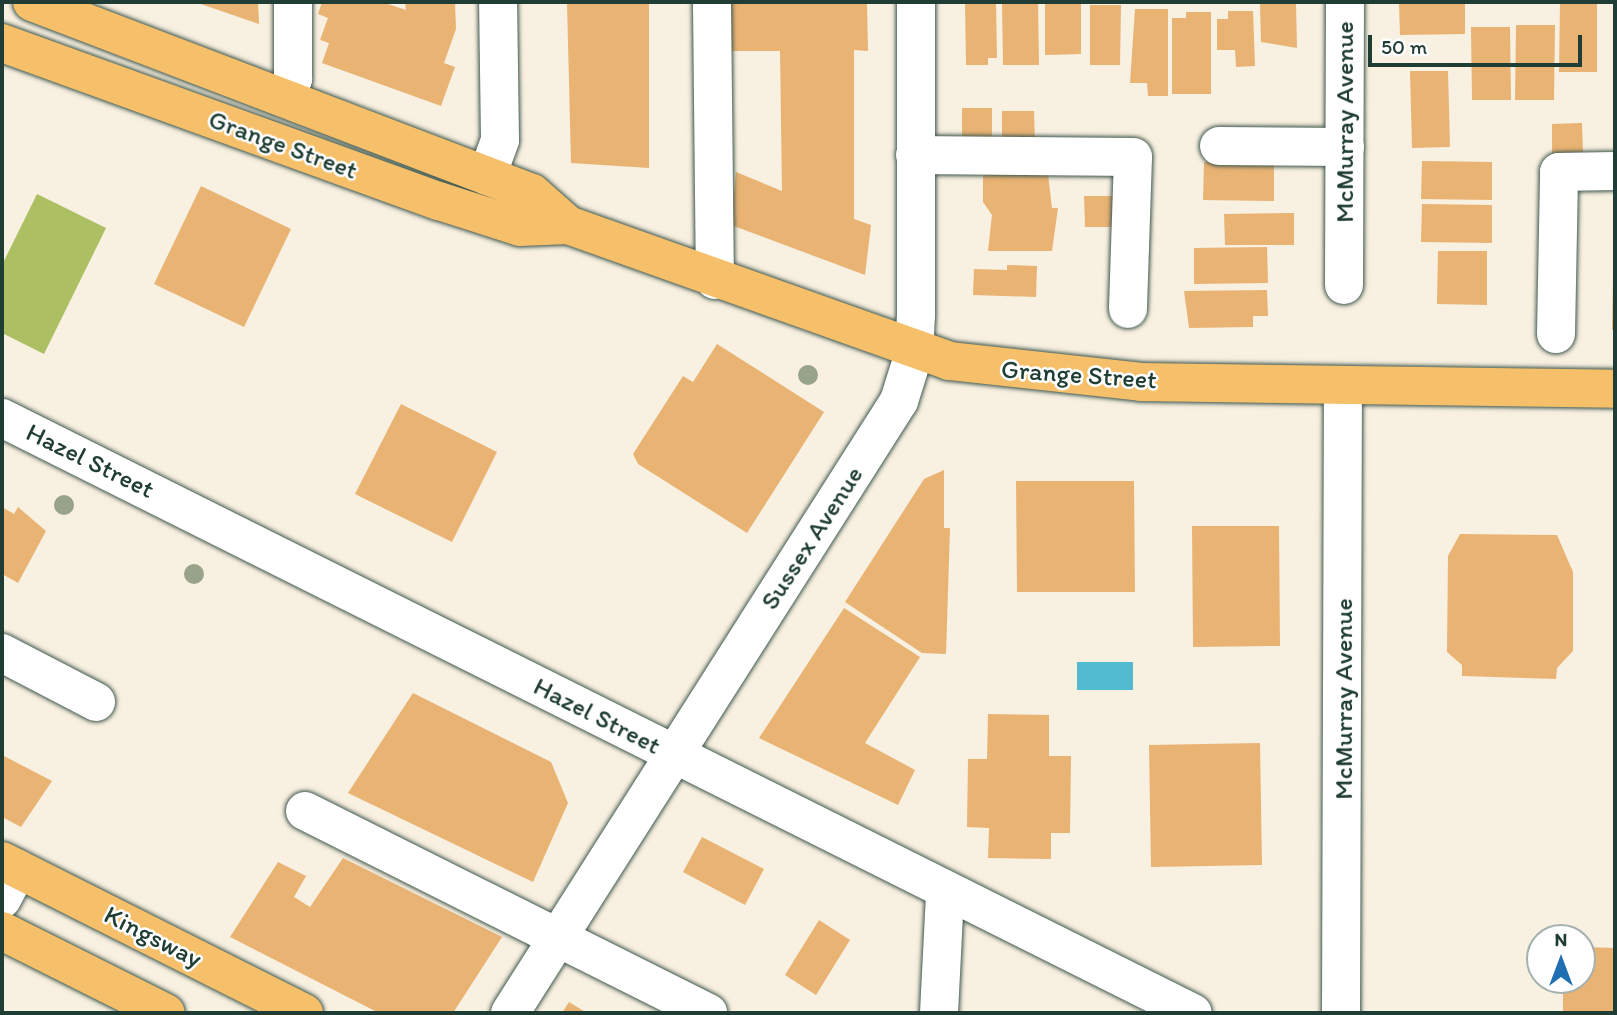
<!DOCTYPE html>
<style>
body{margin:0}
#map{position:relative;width:1617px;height:1015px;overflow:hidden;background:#f8f0e0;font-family:Itim,sans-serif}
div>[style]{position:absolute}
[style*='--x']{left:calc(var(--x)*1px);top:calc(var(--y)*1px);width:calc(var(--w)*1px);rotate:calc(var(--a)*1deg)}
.green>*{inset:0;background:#acbf63}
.water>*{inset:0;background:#52bbcf}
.building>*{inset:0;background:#e9b374}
.roads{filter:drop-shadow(0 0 2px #40584e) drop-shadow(0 0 2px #40584e)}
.minor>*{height:38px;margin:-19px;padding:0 19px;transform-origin:19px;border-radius:19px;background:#fff}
.major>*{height:38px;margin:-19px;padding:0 19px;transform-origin:19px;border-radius:19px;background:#f6c06b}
.trees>*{width:20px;height:20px;margin:-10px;border-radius:50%;background:#98a389}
span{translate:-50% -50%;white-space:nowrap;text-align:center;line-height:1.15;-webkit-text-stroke:5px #fff;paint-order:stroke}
.street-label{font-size:26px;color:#1f3d34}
.frame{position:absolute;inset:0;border:4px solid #1f3d34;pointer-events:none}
.north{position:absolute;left:1526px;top:924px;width:70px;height:70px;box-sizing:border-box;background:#fff;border:2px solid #a5b1ae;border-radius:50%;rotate:0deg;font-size:19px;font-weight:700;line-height:28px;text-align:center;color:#1f3d34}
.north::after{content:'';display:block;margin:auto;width:24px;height:32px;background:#1f6fb2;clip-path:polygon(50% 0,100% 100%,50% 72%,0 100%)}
.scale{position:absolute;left:1368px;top:35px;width:214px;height:32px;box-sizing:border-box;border:4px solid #1f3d34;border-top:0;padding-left:9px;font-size:21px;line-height:24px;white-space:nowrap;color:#1f3d34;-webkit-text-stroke:5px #fff;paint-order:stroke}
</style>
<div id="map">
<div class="green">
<div style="clip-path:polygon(37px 194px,106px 228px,44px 354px,2px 333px,2px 265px)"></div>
</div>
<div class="water">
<div style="clip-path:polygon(1077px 662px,1133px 662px,1133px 690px,1077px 690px)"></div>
</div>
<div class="building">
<div style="clip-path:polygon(195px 2px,258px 2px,259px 24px)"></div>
<div style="clip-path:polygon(322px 2px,382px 2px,406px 10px,405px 2px,455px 2px,456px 29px,444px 63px,455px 67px,441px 106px,322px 63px,329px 43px,320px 40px,328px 18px,318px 14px)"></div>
<div style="clip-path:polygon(567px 2px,649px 2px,649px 168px,571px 163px)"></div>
<div style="clip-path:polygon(867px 2px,868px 51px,854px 50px,854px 219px,871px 225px,865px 275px,731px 225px,736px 172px,782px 191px,780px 51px,730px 51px,730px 3px)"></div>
<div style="clip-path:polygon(965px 2px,996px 2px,997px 58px,988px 58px,988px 65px,966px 65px)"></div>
<div style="clip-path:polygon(1038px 2px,1039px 65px,1003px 65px,1002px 4px)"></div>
<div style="clip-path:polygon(1045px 2px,1081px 2px,1081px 54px,1045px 55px)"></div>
<div style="clip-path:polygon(1399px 2px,1465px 2px,1465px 34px,1400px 35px)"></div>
<div style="clip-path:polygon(1560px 2px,1597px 2px,1597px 72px,1559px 72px)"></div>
<div style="clip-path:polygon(1260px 4px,1296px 4px,1297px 48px,1261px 42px)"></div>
<div style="clip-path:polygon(1090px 5px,1121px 5px,1120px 65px,1090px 65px)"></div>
<div style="clip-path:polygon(1135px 9px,1168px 9px,1168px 96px,1148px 96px,1147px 83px,1130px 83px)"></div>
<div style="clip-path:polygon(1228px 11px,1253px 11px,1255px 66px,1236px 67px,1235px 50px,1217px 50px,1217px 19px,1228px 19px)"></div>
<div style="clip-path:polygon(1186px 12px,1211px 12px,1211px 94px,1172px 94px,1172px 18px,1186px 18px)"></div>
<div style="clip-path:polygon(1516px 25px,1555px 25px,1554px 100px,1515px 100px)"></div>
<div style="clip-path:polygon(1471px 27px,1510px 27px,1511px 100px,1472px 100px)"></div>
<div style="clip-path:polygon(1410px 71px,1448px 71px,1450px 147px,1412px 148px)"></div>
<div style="clip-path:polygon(962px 108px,992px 108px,992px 139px,962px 140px)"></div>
<div style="clip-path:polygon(1002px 111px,1034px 111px,1035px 142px,1002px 142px)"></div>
<div style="clip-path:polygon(1582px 123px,1583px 152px,1552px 153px,1552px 124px)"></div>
<div style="clip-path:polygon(1422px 161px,1492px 162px,1492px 200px,1421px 199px)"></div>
<div style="clip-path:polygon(1204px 162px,1274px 163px,1274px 201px,1203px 200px)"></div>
<div style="clip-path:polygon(983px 173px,1048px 174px,1052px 208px,1058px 208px,1052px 251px,988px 251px,992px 215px,983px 202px)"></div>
<div style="clip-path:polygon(201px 186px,291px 229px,244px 327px,154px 284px)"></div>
<div style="clip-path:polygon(1084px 196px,1117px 196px,1117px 227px,1085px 227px)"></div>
<div style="clip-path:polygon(1422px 204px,1492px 205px,1492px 243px,1421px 242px)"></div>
<div style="clip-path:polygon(1294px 213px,1294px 245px,1225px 245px,1224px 214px)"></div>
<div style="clip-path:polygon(1267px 247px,1268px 283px,1194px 284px,1194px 248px)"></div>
<div style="clip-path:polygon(1438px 251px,1487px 251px,1487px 305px,1437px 304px)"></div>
<div style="clip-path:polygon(1007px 265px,1037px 266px,1036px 297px,973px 295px,974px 269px,1007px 270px)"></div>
<div style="clip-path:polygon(1613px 274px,1615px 274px,1615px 330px,1612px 330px)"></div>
<div style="clip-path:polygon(1267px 290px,1268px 316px,1253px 316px,1253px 327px,1189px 328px,1184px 291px)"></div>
<div style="clip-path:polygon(717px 344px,824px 412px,747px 533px,638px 464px,633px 454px,683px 376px,693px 382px)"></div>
<div style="clip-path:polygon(401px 404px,497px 452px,452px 542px,355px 494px)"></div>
<div style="clip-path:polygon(944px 470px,944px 528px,950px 528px,946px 654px,922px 653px,845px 602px,924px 479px)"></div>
<div style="clip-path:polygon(1016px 481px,1134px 481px,1135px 592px,1017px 592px)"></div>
<div style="clip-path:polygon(2px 507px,14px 514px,18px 507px,46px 531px,18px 583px,2px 574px)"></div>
<div style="clip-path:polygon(1192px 526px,1279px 526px,1280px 646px,1193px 647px)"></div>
<div style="clip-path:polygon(1460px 534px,1557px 535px,1573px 572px,1573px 651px,1557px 668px,1556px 679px,1462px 676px,1462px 665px,1447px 652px,1448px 556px)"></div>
<div style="clip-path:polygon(844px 608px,920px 657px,865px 743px,915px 770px,898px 805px,759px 738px)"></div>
<div style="clip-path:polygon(413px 693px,551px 762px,568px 803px,533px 882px,348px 793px)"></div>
<div style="clip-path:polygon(988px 714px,1049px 715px,1049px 756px,1071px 756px,1070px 833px,1051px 833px,1051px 859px,988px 858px,989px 828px,967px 827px,968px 759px,987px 759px)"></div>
<div style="clip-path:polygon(1260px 743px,1262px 865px,1151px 867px,1149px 745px)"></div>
<div style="clip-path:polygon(2px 755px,52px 781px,21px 827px,2px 817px)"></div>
<div style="clip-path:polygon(702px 837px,764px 869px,745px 905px,683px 872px)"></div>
<div style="clip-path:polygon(343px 858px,502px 937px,453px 1013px,379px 1013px,230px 937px,278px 862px,306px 876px,294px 897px,310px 907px)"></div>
<div style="clip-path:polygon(819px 920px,850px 940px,816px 995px,785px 975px)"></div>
<div style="clip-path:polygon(1582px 947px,1615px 948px,1615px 1013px,1563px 1013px,1563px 980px,1582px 980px)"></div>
<div style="clip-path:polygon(569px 1002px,587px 1013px,562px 1013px)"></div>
</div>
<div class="roads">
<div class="minor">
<div style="--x:712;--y:2;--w:278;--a:89.4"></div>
<div style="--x:285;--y:98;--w:21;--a:-67"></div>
<div style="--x:293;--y:79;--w:77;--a:-90"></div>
<div style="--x:1219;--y:146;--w:126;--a:0.5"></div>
<div style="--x:915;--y:155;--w:218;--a:0.5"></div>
<div style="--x:1133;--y:157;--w:152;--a:91.9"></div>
<div style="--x:487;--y:176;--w:38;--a:-70"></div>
<div style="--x:500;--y:140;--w:138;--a:-90.8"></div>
<div style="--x:1344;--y:285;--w:283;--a:-89.8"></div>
<div style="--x:1556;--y:334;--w:162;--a:-88.9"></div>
<div style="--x:1559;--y:172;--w:56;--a:-1"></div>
<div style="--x:2;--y:418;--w:1331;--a:26.55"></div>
<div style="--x:2;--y:653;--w:106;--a:27.5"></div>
<div style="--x:305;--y:811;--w:451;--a:26.6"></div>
<div style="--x:2;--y:899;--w:34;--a:-62"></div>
<div style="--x:510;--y:1013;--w:725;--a:-57.56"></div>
<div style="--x:899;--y:401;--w:50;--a:-72.6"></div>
<div style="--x:914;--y:353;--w:38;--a:-87"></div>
<div style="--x:916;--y:315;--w:313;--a:-90"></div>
<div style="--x:939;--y:1013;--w:120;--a:-87.1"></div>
<div style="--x:1341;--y:1013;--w:628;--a:-89.82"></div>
</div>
<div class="major">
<div style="--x:32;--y:2;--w:535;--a:20.91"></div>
<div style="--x:532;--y:193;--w:48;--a:41.6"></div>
<div style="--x:568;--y:225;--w:405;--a:19.6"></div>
<div style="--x:949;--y:361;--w:193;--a:6.2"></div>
<div style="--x:1141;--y:382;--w:474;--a:0.8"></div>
<div style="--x:2;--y:43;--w:465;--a:19.9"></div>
<div style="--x:439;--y:201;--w:85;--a:17.8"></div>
<div style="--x:520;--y:227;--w:48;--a:-2.4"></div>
<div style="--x:2;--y:861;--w:338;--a:26.7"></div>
<div style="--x:2;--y:931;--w:183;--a:26.6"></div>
</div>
</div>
<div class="trees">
<div style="left:808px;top:375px"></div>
<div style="left:64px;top:505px"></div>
<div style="left:194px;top:574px"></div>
</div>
<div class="street-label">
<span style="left:1345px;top:122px;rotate:-90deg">McMurray Avenue</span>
<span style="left:283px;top:145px;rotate:20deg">Grange Street</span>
<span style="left:1079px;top:375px;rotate:4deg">Grange Street</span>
<span style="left:90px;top:461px;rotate:26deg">Hazel Street</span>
<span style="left:812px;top:538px;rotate:-57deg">Sussex Avenue</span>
<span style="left:1344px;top:699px;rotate:-90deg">McMurray Avenue</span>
<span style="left:597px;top:716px;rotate:27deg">Hazel Street</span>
<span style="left:153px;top:937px;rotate:27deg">Kingsway</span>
</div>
<div class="frame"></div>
<div class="north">N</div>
<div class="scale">50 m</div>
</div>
